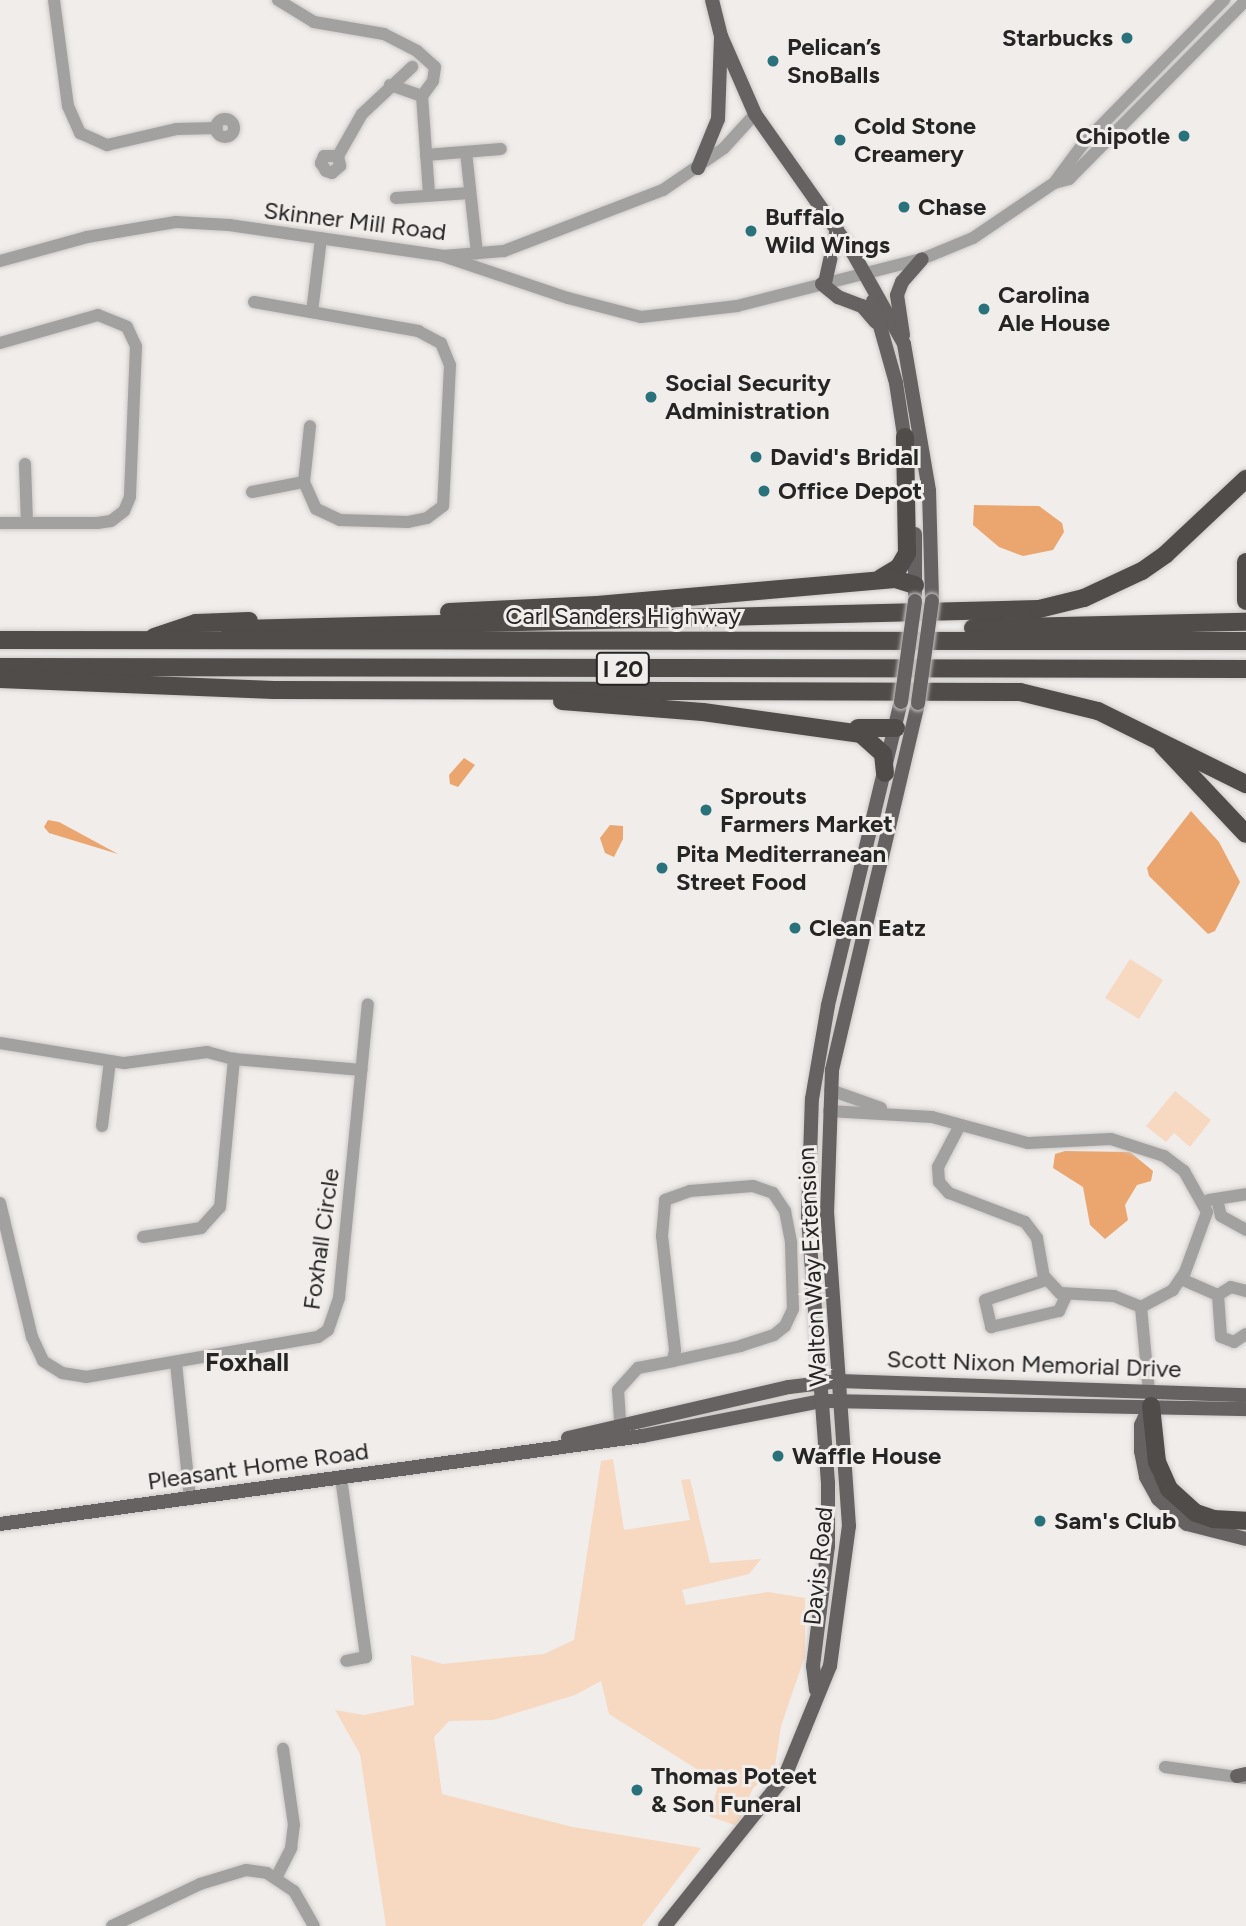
<!DOCTYPE html>
<meta charset="utf-8">
<style>
body{margin:0}
#map{position:relative;width:1246px;height:1926px;overflow:hidden;background:#f0edeb;font-family:Figtree,sans-serif}
div>[style]{position:absolute}
[style*='--x']{left:calc(var(--x)*1px);top:calc(var(--y)*1px);width:calc(var(--w)*1px);rotate:calc(var(--a)*1deg)}
.green>*{inset:0;background:#f7d8c0}
.water>*{inset:0;background:#eba66f}
.roads{filter:drop-shadow(0 0 2px #ccc9c7) drop-shadow(0 0 2px #ccc9c7)}
.minor>*{height:12px;margin:-6px;padding:0 6px;transform-origin:6px;border-radius:6px;background:#a3a1a0}
.minor>.ring{margin:-6px;padding:0;box-sizing:content-box;background:none;border:12px solid #a3a1a0;border-radius:50%}
.major>*{height:14px;margin:-7px;padding:0 7px;transform-origin:7px;border-radius:7px;background:#656261}
.highway>*{height:18px;margin:-9px;padding:0 9px;transform-origin:9px;border-radius:9px;background:#4f4c4a}
.bridges{filter:drop-shadow(0 0 2px #ccc9c7) drop-shadow(0 0 2px #ccc9c7)}
.major-bridge>*{height:14px;margin:-7px;padding:0 7px;transform-origin:7px;border-radius:7px;background:#656261}
.dots>*{width:19px;height:19px;translate:-50% -50%;box-sizing:border-box;border:4px solid #f0edeb;border-radius:50%}
span{translate:-50% -50%;white-space:nowrap;text-align:center;line-height:1.15;-webkit-text-stroke:6px #f0edeb;paint-order:stroke}
.shield-label span{padding:2px 5px;background:#f0edeb;border:2px solid;border-radius:5px;-webkit-text-stroke-width:0}
.shield-label{font-size:23px;color:#262524;font-weight:700}
.poi-label{font-size:24px;color:#262524;font-weight:700}
.right{translate:-100% -50%;text-align:right}
.left{translate:0 -50%;text-align:left}
.street-label{font-size:24px;color:#262524}
.neighbourhood-label{font-size:26px;color:#262524;font-weight:700}
</style>
<div id="map">
<div class="green">
<div style="clip-path:polygon(1130px 959px,1163px 980px,1139px 1019px,1105px 998px)"></div>
<div style="clip-path:polygon(1175px 1091px,1211px 1120px,1190px 1147px,1174px 1133px,1166px 1142px,1146px 1126px)"></div>
<div style="clip-path:polygon(613px 1459px,624px 1530px,690px 1520px,681px 1480px,690px 1479px,710px 1563px,761px 1559px,749px 1574px,682px 1590px,686px 1605px,768px 1592px,805px 1598px,805px 1656px,781px 1726px,774px 1772px,753px 1788px,737px 1826px,709px 1816px,719px 1783px,609px 1714px,601px 1681px,575px 1695px,493px 1720px,449px 1721px,434px 1737px,442px 1794px,573px 1827px,701px 1848px,642px 1926px,386px 1926px,360px 1754px,335px 1710px,364px 1715px,414px 1705px,411px 1655px,443px 1664px,544px 1654px,574px 1640px,601px 1461px)"></div>
</div>
<div class="water">
<div style="clip-path:polygon(974px 505px,1039px 506px,1062px 523px,1064px 532px,1053px 550px,1023px 556px,999px 547px,973px 525px)"></div>
<div style="clip-path:polygon(464px 758px,475px 765px,458px 787px,450px 784px,449px 775px)"></div>
<div style="clip-path:polygon(1191px 811px,1219px 842px,1240px 882px,1215px 931px,1208px 934px,1149px 876px,1147px 868px)"></div>
<div style="clip-path:polygon(48px 820px,59px 822px,118px 854px,49px 833px,44px 827px)"></div>
<div style="clip-path:polygon(610px 825px,623px 826px,623px 839px,614px 857px,605px 853px,600px 838px)"></div>
<div style="clip-path:polygon(1065px 1151px,1130px 1152px,1153px 1171px,1151px 1181px,1137px 1185px,1125px 1205px,1128px 1220px,1105px 1239px,1090px 1225px,1083px 1187px,1053px 1168px,1055px 1154px)"></div>
</div>
<div class="roads">
<div class="minor">
<div style="--x:54;--y:0;--w:107;--a:82.5"></div>
<div style="--x:68;--y:106;--w:30;--a:66"></div>
<div style="--x:80;--y:133;--w:30;--a:24"></div>
<div style="--x:107;--y:145;--w:72;--a:-12.9"></div>
<div style="--x:177;--y:129;--w:40;--a:-1.4"></div>
<div style="--x:278;--y:0;--w:42;--a:31.4"></div>
<div style="--x:314;--y:22;--w:71;--a:9.7"></div>
<div style="--x:384;--y:34;--w:37;--a:27"></div>
<div style="--x:417;--y:51;--w:24;--a:42"></div>
<div style="--x:435;--y:67;--w:14;--a:98"></div>
<div style="--x:433;--y:81;--w:19;--a:126"></div>
<div style="--x:422;--y:96;--w:34;--a:-161"></div>
<div style="--x:422;--y:96;--w:98;--a:85.9"></div>
<div class="ring" style="left:216px;top:119px;width:6px;height:6px"></div>
<div style="--x:466;--y:152;--w:102;--a:83.8"></div>
<div style="--x:426;--y:155;--w:75;--a:-4.6"></div>
<div style="--x:338;--y:156;--w:14;--a:180"></div>
<div style="--x:324;--y:156;--w:8;--a:113"></div>
<div style="--x:321;--y:163;--w:9;--a:58"></div>
<div style="--x:326;--y:171;--w:6;--a:18"></div>
<div style="--x:332;--y:173;--w:11;--a:-41"></div>
<div style="--x:340;--y:166;--w:10;--a:-101"></div>
<div style="--x:338;--y:156;--w:48;--a:-60.3"></div>
<div style="--x:362;--y:114;--w:69;--a:-43.2"></div>
<div style="--x:1054;--y:183;--w:16;--a:-15"></div>
<div style="--x:1069;--y:179;--w:252;--a:-45.3"></div>
<div style="--x:396;--y:198;--w:74;--a:-3.9"></div>
<div style="--x:443;--y:256;--w:132;--a:18.6"></div>
<div style="--x:568;--y:298;--w:75;--a:14.6"></div>
<div style="--x:641;--y:317;--w:97;--a:-6.5"></div>
<div style="--x:737;--y:306;--w:191;--a:-14.3"></div>
<div style="--x:922;--y:259;--w:55;--a:-22.4"></div>
<div style="--x:973;--y:238;--w:98;--a:-34.2"></div>
<div style="--x:1054;--y:183;--w:49;--a:-53.4"></div>
<div style="--x:1083;--y:144;--w:202;--a:-45.6"></div>
<div style="--x:0;--y:261;--w:90;--a:-15.4"></div>
<div style="--x:87;--y:237;--w:90;--a:-9.6"></div>
<div style="--x:176;--y:222;--w:53;--a:3.2"></div>
<div style="--x:229;--y:225;--w:216;--a:8.2"></div>
<div style="--x:443;--y:256;--w:61;--a:-4.7"></div>
<div style="--x:504;--y:251;--w:170;--a:-21"></div>
<div style="--x:663;--y:190;--w:74;--a:-34.5"></div>
<div style="--x:724;--y:148;--w:46;--a:-47.6"></div>
<div style="--x:254;--y:302;--w:167;--a:10"></div>
<div style="--x:418;--y:331;--w:26;--a:28"></div>
<div style="--x:441;--y:343;--w:24;--a:68"></div>
<div style="--x:450;--y:365;--w:141;--a:92.8"></div>
<div style="--x:443;--y:506;--w:20;--a:143"></div>
<div style="--x:427;--y:518;--w:19;--a:168"></div>
<div style="--x:408;--y:522;--w:68;--a:-178.3"></div>
<div style="--x:340;--y:520;--w:26;--a:-155"></div>
<div style="--x:316;--y:509;--w:30;--a:-114"></div>
<div style="--x:304;--y:482;--w:56;--a:-83.9"></div>
<div style="--x:312;--y:312;--w:74;--a:-83"></div>
<div style="--x:0;--y:343;--w:102;--a:-15.9"></div>
<div style="--x:98;--y:315;--w:31;--a:22"></div>
<div style="--x:127;--y:327;--w:21;--a:65"></div>
<div style="--x:136;--y:346;--w:151;--a:92.3"></div>
<div style="--x:130;--y:497;--w:15;--a:113"></div>
<div style="--x:124;--y:511;--w:16;--a:142"></div>
<div style="--x:111;--y:521;--w:14;--a:172"></div>
<div style="--x:97;--y:523;--w:97;--a:180"></div>
<div style="--x:25;--y:464;--w:59;--a:88.1"></div>
<div style="--x:252;--y:492;--w:53;--a:-10.9"></div>
<div style="--x:0;--y:1043;--w:126;--a:9.2"></div>
<div style="--x:124;--y:1063;--w:84;--a:-7.5"></div>
<div style="--x:207;--y:1052;--w:28;--a:15"></div>
<div style="--x:234;--y:1059;--w:128;--a:4.9"></div>
<div style="--x:830;--y:1090;--w:54;--a:19.4"></div>
<div style="--x:829;--y:1111;--w:103;--a:3.3"></div>
<div style="--x:932;--y:1117;--w:99;--a:15.2"></div>
<div style="--x:1028;--y:1143;--w:83;--a:-2.8"></div>
<div style="--x:1111;--y:1139;--w:56;--a:17.8"></div>
<div style="--x:1164;--y:1156;--w:25;--a:37"></div>
<div style="--x:1184;--y:1171;--w:47;--a:60.7"></div>
<div style="--x:1207;--y:1212;--w:64;--a:110.1"></div>
<div style="--x:1185;--y:1272;--w:22;--a:124"></div>
<div style="--x:1173;--y:1290;--w:36;--a:152"></div>
<div style="--x:102;--y:1126;--w:65;--a:-83"></div>
<div style="--x:959;--y:1127;--w:45;--a:117.7"></div>
<div style="--x:938;--y:1167;--w:15;--a:86"></div>
<div style="--x:939;--y:1182;--w:15;--a:48"></div>
<div style="--x:949;--y:1193;--w:81;--a:20.9"></div>
<div style="--x:1025;--y:1222;--w:20;--a:53"></div>
<div style="--x:1037;--y:1238;--w:39;--a:80"></div>
<div style="--x:1044;--y:1276;--w:23;--a:47"></div>
<div style="--x:1060;--y:1293;--w:54;--a:3.2"></div>
<div style="--x:1114;--y:1296;--w:29;--a:22"></div>
<div style="--x:1217;--y:1199;--w:17;--a:77"></div>
<div style="--x:1221;--y:1216;--w:29;--a:29"></div>
<div style="--x:1209;--y:1200;--w:37;--a:-9"></div>
<div style="--x:0;--y:1203;--w:138;--a:76.6"></div>
<div style="--x:32;--y:1337;--w:26;--a:65"></div>
<div style="--x:43;--y:1361;--w:22;--a:32"></div>
<div style="--x:62;--y:1373;--w:24;--a:9"></div>
<div style="--x:86;--y:1377;--w:235;--a:-9.8"></div>
<div style="--x:318;--y:1337;--w:12;--a:-35"></div>
<div style="--x:328;--y:1330;--w:34;--a:-71"></div>
<div style="--x:339;--y:1298;--w:295;--a:-84.4"></div>
<div style="--x:143;--y:1237;--w:59;--a:-8.8"></div>
<div style="--x:201;--y:1228;--w:28;--a:-48"></div>
<div style="--x:220;--y:1207;--w:149;--a:-84.6"></div>
<div style="--x:1181;--y:1279;--w:40;--a:23.4"></div>
<div style="--x:1046;--y:1280;--w:64;--a:161.8"></div>
<div style="--x:985;--y:1300;--w:28;--a:77"></div>
<div style="--x:991;--y:1327;--w:70;--a:-13.2"></div>
<div style="--x:1059;--y:1311;--w:19;--a:-65"></div>
<div style="--x:1218;--y:1295;--w:42;--a:85.9"></div>
<div style="--x:1221;--y:1337;--w:14;--a:21"></div>
<div style="--x:1234;--y:1342;--w:14;--a:-34"></div>
<div style="--x:1218;--y:1295;--w:15;--a:-32"></div>
<div style="--x:1231;--y:1287;--w:16;--a:15"></div>
<div style="--x:1141;--y:1307;--w:84;--a:84.6"></div>
<div style="--x:176;--y:1363;--w:137;--a:84.1"></div>
<div style="--x:621;--y:1435;--w:45;--a:-93.8"></div>
<div style="--x:618;--y:1390;--w:30;--a:-48"></div>
<div style="--x:638;--y:1368;--w:36;--a:-11"></div>
<div style="--x:673;--y:1361;--w:11;--a:-80"></div>
<div style="--x:675;--y:1350;--w:115;--a:-96.5"></div>
<div style="--x:662;--y:1236;--w:36;--a:-85"></div>
<div style="--x:665;--y:1200;--w:27;--a:-20"></div>
<div style="--x:690;--y:1191;--w:63;--a:-4.5"></div>
<div style="--x:753;--y:1186;--w:21;--a:19"></div>
<div style="--x:773;--y:1193;--w:22;--a:56"></div>
<div style="--x:785;--y:1211;--w:33;--a:79"></div>
<div style="--x:791;--y:1243;--w:66;--a:88.3"></div>
<div style="--x:793;--y:1309;--w:19;--a:115"></div>
<div style="--x:785;--y:1326;--w:14;--a:141"></div>
<div style="--x:774;--y:1335;--w:35;--a:162"></div>
<div style="--x:741;--y:1346;--w:70;--a:167.6"></div>
<div style="--x:341;--y:1478;--w:181;--a:82"></div>
<div style="--x:366;--y:1657;--w:20;--a:169"></div>
<div style="--x:1165;--y:1767;--w:80;--a:7.9"></div>
<div style="--x:276;--y:1878;--w:34;--a:-63"></div>
<div style="--x:291;--y:1848;--w:23;--a:-83"></div>
<div style="--x:294;--y:1825;--w:77;--a:-98.2"></div>
<div style="--x:112;--y:1926;--w:98;--a:-25.5"></div>
<div style="--x:200;--y:1884;--w:48;--a:-16.9"></div>
<div style="--x:246;--y:1870;--w:21;--a:8"></div>
<div style="--x:267;--y:1873;--w:32;--a:34"></div>
<div style="--x:294;--y:1891;--w:40;--a:60.3"></div>
</div>
<div class="major">
<div style="--x:712;--y:0;--w:37;--a:76"></div>
<div style="--x:721;--y:36;--w:85;--a:66.4"></div>
<div style="--x:755;--y:114;--w:170;--a:54.8"></div>
<div style="--x:853;--y:253;--w:104;--a:60.7"></div>
<div style="--x:904;--y:344;--w:149;--a:80.3"></div>
<div style="--x:929;--y:491;--w:110;--a:88.4"></div>
<div style="--x:698;--y:168;--w:53;--a:-67.8"></div>
<div style="--x:718;--y:119;--w:82;--a:-87.9"></div>
<div style="--x:825;--y:283;--w:55;--a:-77.5"></div>
<div style="--x:822;--y:284;--w:21;--a:39"></div>
<div style="--x:838;--y:297;--w:26;--a:21"></div>
<div style="--x:862;--y:306;--w:21;--a:49"></div>
<div style="--x:873;--y:301;--w:85;--a:74.3"></div>
<div style="--x:896;--y:383;--w:66;--a:81.3"></div>
<div style="--x:903;--y:335;--w:40;--a:-98.5"></div>
<div style="--x:897;--y:295;--w:14;--a:-69"></div>
<div style="--x:902;--y:282;--w:30;--a:-49"></div>
<div style="--x:915;--y:534;--w:60;--a:90"></div>
<div style="--x:1151;--y:1403;--w:24;--a:114"></div>
<div style="--x:1141;--y:1425;--w:26;--a:90"></div>
<div style="--x:1141;--y:1451;--w:26;--a:79"></div>
<div style="--x:1146;--y:1477;--w:25;--a:61"></div>
<div style="--x:1158;--y:1499;--w:38;--a:41"></div>
<div style="--x:1187;--y:1524;--w:61;--a:14.3"></div>
<div style="--x:568;--y:1438;--w:227;--a:-13"></div>
<div style="--x:789;--y:1387;--w:51;--a:-6.7"></div>
<div style="--x:840;--y:1381;--w:406;--a:2"></div>
<div style="--x:0;--y:1524;--w:648;--a:-7.8"></div>
<div style="--x:642;--y:1436;--w:183;--a:-11"></div>
<div style="--x:822;--y:1401;--w:424;--a:1.1"></div>
<div style="--x:816;--y:1690;--w:24;--a:-97"></div>
<div style="--x:813;--y:1666;--w:121;--a:-82.9"></div>
<div style="--x:828;--y:1546;--w:63;--a:-90"></div>
<div style="--x:828;--y:1483;--w:267;--a:-94.3"></div>
<div style="--x:808;--y:1217;--w:118;--a:-88.1"></div>
<div style="--x:812;--y:1099;--w:95;--a:-80.3"></div>
<div style="--x:828;--y:1005;--w:312;--a:-76.5"></div>
<div style="--x:1237;--y:1776;--w:9;--a:-13"></div>
<div style="--x:665;--y:1926;--w:192;--a:-51.3"></div>
<div style="--x:785;--y:1776;--w:119;--a:-67.8"></div>
<div style="--x:830;--y:1666;--w:141;--a:-82.3"></div>
<div style="--x:849;--y:1526;--w:313;--a:-94"></div>
<div style="--x:827;--y:1214;--w:144;--a:-88"></div>
<div style="--x:832;--y:1070;--w:377;--a:-76.8"></div>
</div>
<div class="highway">
<div style="--x:1246;--y:562;--w:39;--a:90"></div>
<div style="--x:881;--y:578;--w:21;--a:-31"></div>
<div style="--x:899;--y:567;--w:16;--a:-60"></div>
<div style="--x:907;--y:553;--w:116;--a:-91"></div>
<div style="--x:449;--y:612;--w:148;--a:-2.7"></div>
<div style="--x:597;--y:605;--w:299;--a:-5"></div>
<div style="--x:895;--y:579;--w:21;--a:17"></div>
<div style="--x:973;--y:628;--w:273;--a:-1.3"></div>
<div style="--x:230;--y:634;--w:10;--a:-29"></div>
<div style="--x:239;--y:629;--w:800;--a:-1.43"></div>
<div style="--x:1039;--y:609;--w:46;--a:-13.7"></div>
<div style="--x:1084;--y:598;--w:64;--a:-25"></div>
<div style="--x:1142;--y:571;--w:29;--a:-35"></div>
<div style="--x:1166;--y:554;--w:110;--a:-43.2"></div>
<div style="--x:154;--y:637;--w:44;--a:-18.4"></div>
<div style="--x:196;--y:623;--w:53;--a:-2.2"></div>
<div style="--x:0;--y:640;--w:1246;--a:0.05"></div>
<div style="--x:0;--y:667;--w:1246;--a:0.09"></div>
<div style="--x:0;--y:679;--w:274;--a:2.3"></div>
<div style="--x:274;--y:690;--w:746;--a:0.15"></div>
<div style="--x:1020;--y:692;--w:80;--a:13.7"></div>
<div style="--x:1098;--y:711;--w:165;--a:26.3"></div>
<div style="--x:562;--y:701;--w:141;--a:4.5"></div>
<div style="--x:703;--y:712;--w:160;--a:7.9"></div>
<div style="--x:861;--y:734;--w:30;--a:42"></div>
<div style="--x:883;--y:754;--w:19;--a:84"></div>
<div style="--x:858;--y:728;--w:38;--a:0"></div>
<div style="--x:1162;--y:745;--w:122;--a:46.7"></div>
<div style="--x:1151;--y:1406;--w:56;--a:83.9"></div>
<div style="--x:1157;--y:1462;--w:30;--a:66"></div>
<div style="--x:1169;--y:1489;--w:36;--a:42"></div>
<div style="--x:1196;--y:1513;--w:18;--a:19"></div>
<div style="--x:1213;--y:1519;--w:33;--a:3"></div>
</div>
</div>
<div class="bridges">
<div class="major-bridge">
<div style="--x:901;--y:702;--w:102;--a:-82.1"></div>
<div style="--x:918;--y:703;--w:103;--a:-82.2"></div>
</div>
</div>
<div class="dots">
<div style="left:1127px;top:38px;background:#29727c"></div>
<div style="left:773px;top:61px;background:#29727c"></div>
<div style="left:1184px;top:136px;background:#29727c"></div>
<div style="left:840px;top:140px;background:#29727c"></div>
<div style="left:904px;top:207px;background:#29727c"></div>
<div style="left:751px;top:231px;background:#29727c"></div>
<div style="left:984px;top:309px;background:#29727c"></div>
<div style="left:651px;top:397px;background:#29727c"></div>
<div style="left:756px;top:457px;background:#29727c"></div>
<div style="left:764px;top:491px;background:#29727c"></div>
<div style="left:706px;top:810px;background:#29727c"></div>
<div style="left:662px;top:868px;background:#29727c"></div>
<div style="left:795px;top:928px;background:#29727c"></div>
<div style="left:778px;top:1456px;background:#29727c"></div>
<div style="left:1040px;top:1521px;background:#29727c"></div>
<div style="left:637px;top:1790px;background:#29727c"></div>
</div>
<div class="shield-label">
<span style="left:623px;top:669px">I 20</span>
</div>
<div class="poi-label">
<span class="right" style="left:1113px;top:38px">Starbucks</span>
<span class="left" style="left:787px;top:61px">Pelican’s<br>SnoBalls</span>
<span class="left" style="left:854px;top:140px">Cold Stone<br>Creamery</span>
<span class="right" style="left:1170px;top:136px">Chipotle</span>
<span class="left" style="left:918px;top:207px">Chase</span>
<span class="left" style="left:765px;top:231px">Buffalo<br>Wild Wings</span>
<span class="left" style="left:998px;top:309px">Carolina<br>Ale House</span>
<span class="left" style="left:665px;top:397px">Social Security<br>Administration</span>
<span class="left" style="left:770px;top:457px">David's Bridal</span>
<span class="left" style="left:778px;top:491px">Office Depot</span>
<span class="left" style="left:720px;top:810px">Sprouts<br>Farmers Market</span>
<span class="left" style="left:676px;top:868px">Pita Mediterranean<br>Street Food</span>
<span class="left" style="left:809px;top:928px">Clean Eatz</span>
<span class="left" style="left:792px;top:1456px">Waffle House</span>
<span class="left" style="left:1054px;top:1521px">Sam's Club</span>
<span class="left" style="left:651px;top:1790px">Thomas Poteet<br>&amp; Son Funeral</span>
</div>
<div class="street-label">
<span style="left:355px;top:221px;rotate:7deg">Skinner Mill Road</span>
<span style="left:623px;top:616px">Carl Sanders Highway</span>
<span style="left:321px;top:1239px;rotate:-82deg">Foxhall Circle</span>
<span style="left:812px;top:1267px;rotate:-93deg">Walton Way Extension</span>
<span style="left:1034px;top:1364px;rotate:2deg">Scott Nixon Memorial Drive</span>
<span style="left:258px;top:1466px;rotate:-8deg">Pleasant Home Road</span>
<span style="left:818px;top:1566px;rotate:-84deg">Davis Road</span>
</div>
<div class="neighbourhood-label">
<span style="left:247px;top:1363px">Foxhall</span>
</div>
</div>
